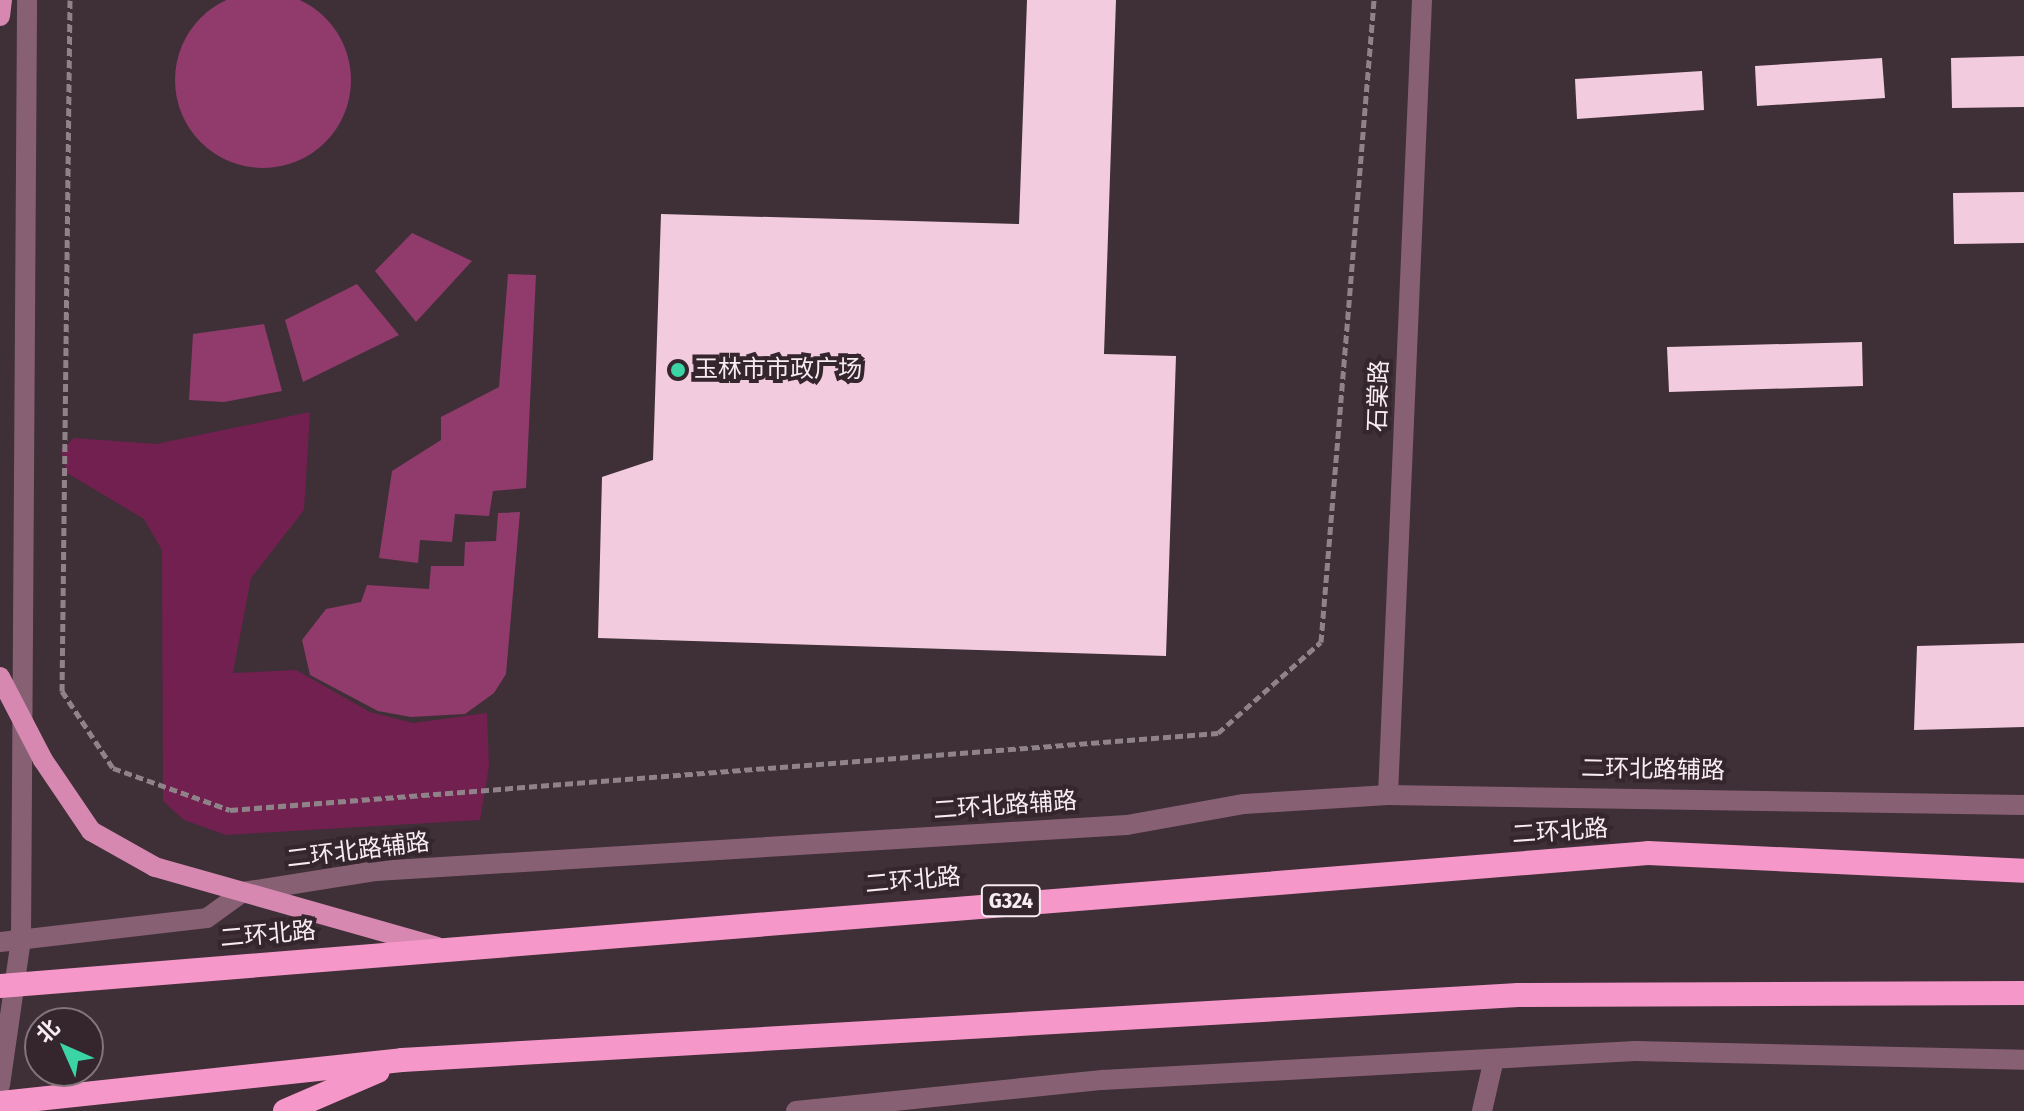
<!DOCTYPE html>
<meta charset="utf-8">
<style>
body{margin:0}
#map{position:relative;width:2024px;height:1111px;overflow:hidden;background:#3f2f37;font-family:"Fira Sans Condensed","Noto Sans SC",sans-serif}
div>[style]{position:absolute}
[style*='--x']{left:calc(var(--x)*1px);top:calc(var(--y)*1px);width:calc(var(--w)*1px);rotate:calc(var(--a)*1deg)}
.green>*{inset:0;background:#712050}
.water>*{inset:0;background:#903b6c}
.round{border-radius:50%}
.building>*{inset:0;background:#f3cbde}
.path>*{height:5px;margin-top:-2.5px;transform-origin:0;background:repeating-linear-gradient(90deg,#8f8288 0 8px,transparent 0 12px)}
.minor>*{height:20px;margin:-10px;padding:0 10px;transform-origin:10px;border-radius:10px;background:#876073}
.major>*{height:20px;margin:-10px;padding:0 10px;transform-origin:10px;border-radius:10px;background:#d788b1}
.highway>*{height:24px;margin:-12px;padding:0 12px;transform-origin:12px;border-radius:12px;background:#f697c9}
.dots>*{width:22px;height:22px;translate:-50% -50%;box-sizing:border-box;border:4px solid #35252d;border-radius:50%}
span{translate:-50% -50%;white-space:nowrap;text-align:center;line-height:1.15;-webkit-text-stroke:8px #35252d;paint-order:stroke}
.shield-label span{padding:2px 6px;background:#35252d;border:2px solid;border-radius:6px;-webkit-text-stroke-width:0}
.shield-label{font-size:22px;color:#f7ecf1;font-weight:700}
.poi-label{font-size:24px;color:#f7ecf1}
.left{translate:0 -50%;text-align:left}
.street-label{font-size:24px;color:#f7ecf1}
.north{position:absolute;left:24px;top:1007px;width:80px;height:80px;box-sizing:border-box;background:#35252d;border:2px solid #83757b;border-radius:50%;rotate:315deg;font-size:22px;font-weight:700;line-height:32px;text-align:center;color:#f7ecf1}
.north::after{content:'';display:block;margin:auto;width:28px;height:36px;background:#3ad4a5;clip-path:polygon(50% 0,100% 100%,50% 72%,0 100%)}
</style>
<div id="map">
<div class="green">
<div style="clip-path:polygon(310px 412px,304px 510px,251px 578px,233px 673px,296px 670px,370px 712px,413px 723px,487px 713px,489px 766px,480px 820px,226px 835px,184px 820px,163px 801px,162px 550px,144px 519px,67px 473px,61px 450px,74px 438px,156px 444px)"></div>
</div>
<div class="water">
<div class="round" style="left:175px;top:-8px;width:176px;height:176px"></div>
<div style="clip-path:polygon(412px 233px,472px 261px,416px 322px,375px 271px)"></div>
<div style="clip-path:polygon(508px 274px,536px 275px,526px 488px,493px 491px,489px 516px,455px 514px,452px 542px,420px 540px,418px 563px,379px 558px,392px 471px,441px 440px,441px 417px,499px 387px)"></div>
<div style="clip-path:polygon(357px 284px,399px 335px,303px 382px,285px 320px)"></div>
<div style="clip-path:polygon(264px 324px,282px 391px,224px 402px,189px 400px,193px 334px)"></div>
<div style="clip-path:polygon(520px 512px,506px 674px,494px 693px,465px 714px,411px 717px,378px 711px,310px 675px,302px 640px,326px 609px,361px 602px,367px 585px,429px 589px,431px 566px,464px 566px,465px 542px,496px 541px,498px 513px)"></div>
</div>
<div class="building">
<div style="clip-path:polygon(1027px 0,1116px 0,1104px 354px,1176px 356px,1166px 656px,598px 638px,602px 477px,653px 460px,661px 214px,1019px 224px)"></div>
<div style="clip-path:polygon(2024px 56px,2024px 107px,1952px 108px,1951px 58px)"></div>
<div style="clip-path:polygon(1882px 58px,1885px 98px,1757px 106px,1755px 66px)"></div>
<div style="clip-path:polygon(1702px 71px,1704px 110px,1577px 119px,1575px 79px)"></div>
<div style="clip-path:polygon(2024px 192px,2024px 243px,1954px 244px,1953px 193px)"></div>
<div style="clip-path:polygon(1862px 342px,1863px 386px,1669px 392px,1667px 347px)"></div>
<div style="clip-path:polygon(2024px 643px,2024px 727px,1914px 730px,1917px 646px)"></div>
</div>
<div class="path">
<div style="--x:70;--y:0;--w:691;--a:90.66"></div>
<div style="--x:62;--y:691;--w:92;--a:56.5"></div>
<div style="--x:113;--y:768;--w:124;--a:19.7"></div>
<div style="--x:230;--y:810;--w:991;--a:-4.46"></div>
<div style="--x:1218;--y:733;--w:137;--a:-41.5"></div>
<div style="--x:1321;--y:642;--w:644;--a:-85.28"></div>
</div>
<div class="minor">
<div style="--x:1388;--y:795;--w:796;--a:-87.55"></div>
<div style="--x:0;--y:942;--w:208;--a:-6.6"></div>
<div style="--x:207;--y:918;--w:44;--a:-35.8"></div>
<div style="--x:243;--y:892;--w:135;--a:-9"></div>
<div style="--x:376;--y:871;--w:752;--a:-3.51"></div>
<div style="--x:1127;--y:825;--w:119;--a:-10.2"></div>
<div style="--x:1244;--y:804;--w:144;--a:-3.6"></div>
<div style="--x:1388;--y:795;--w:636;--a:0.9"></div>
<div style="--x:0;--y:1085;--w:147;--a:-81.8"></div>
<div style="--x:21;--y:940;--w:940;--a:-89.63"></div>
<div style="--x:796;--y:1111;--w:308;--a:-5.8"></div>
<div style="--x:1102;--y:1080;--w:534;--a:-3.11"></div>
<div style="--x:1635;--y:1051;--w:389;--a:1.3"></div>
<div style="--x:1482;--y:1111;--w:53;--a:-77"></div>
</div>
<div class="major">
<div style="--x:0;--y:16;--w:16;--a:-83"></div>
<div style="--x:0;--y:677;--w:93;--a:62.6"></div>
<div style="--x:43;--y:760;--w:86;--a:55.9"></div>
<div style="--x:91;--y:831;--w:73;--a:29.4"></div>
<div style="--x:155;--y:867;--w:293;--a:15.8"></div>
</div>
<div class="highway">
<div style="--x:0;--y:986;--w:1653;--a:-4.61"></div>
<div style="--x:1648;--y:853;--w:376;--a:2.7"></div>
<div style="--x:0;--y:1103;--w:404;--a:-6.1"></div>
<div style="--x:402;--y:1060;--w:1118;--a:-3.33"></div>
<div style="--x:1518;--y:995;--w:506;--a:-0.23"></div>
<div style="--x:285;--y:1111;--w:101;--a:-23.3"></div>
</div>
<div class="dots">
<div style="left:678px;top:370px;background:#3ad4a5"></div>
</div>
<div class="shield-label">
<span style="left:1011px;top:901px">G324</span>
</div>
<div class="poi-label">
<span class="left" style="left:694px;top:370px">玉林市市政广场</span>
</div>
<div class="street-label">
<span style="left:1379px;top:396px;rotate:-88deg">石棠路</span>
<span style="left:1653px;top:770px;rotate:1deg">二环北路辅路</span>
<span style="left:1005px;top:806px;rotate:-4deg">二环北路辅路</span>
<span style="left:1560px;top:832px;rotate:-4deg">二环北路</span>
<span style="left:358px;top:851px;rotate:-7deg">二环北路辅路</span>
<span style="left:913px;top:881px;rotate:-5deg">二环北路</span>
<span style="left:268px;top:935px;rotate:-5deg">二环北路</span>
</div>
<div class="north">北</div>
</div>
